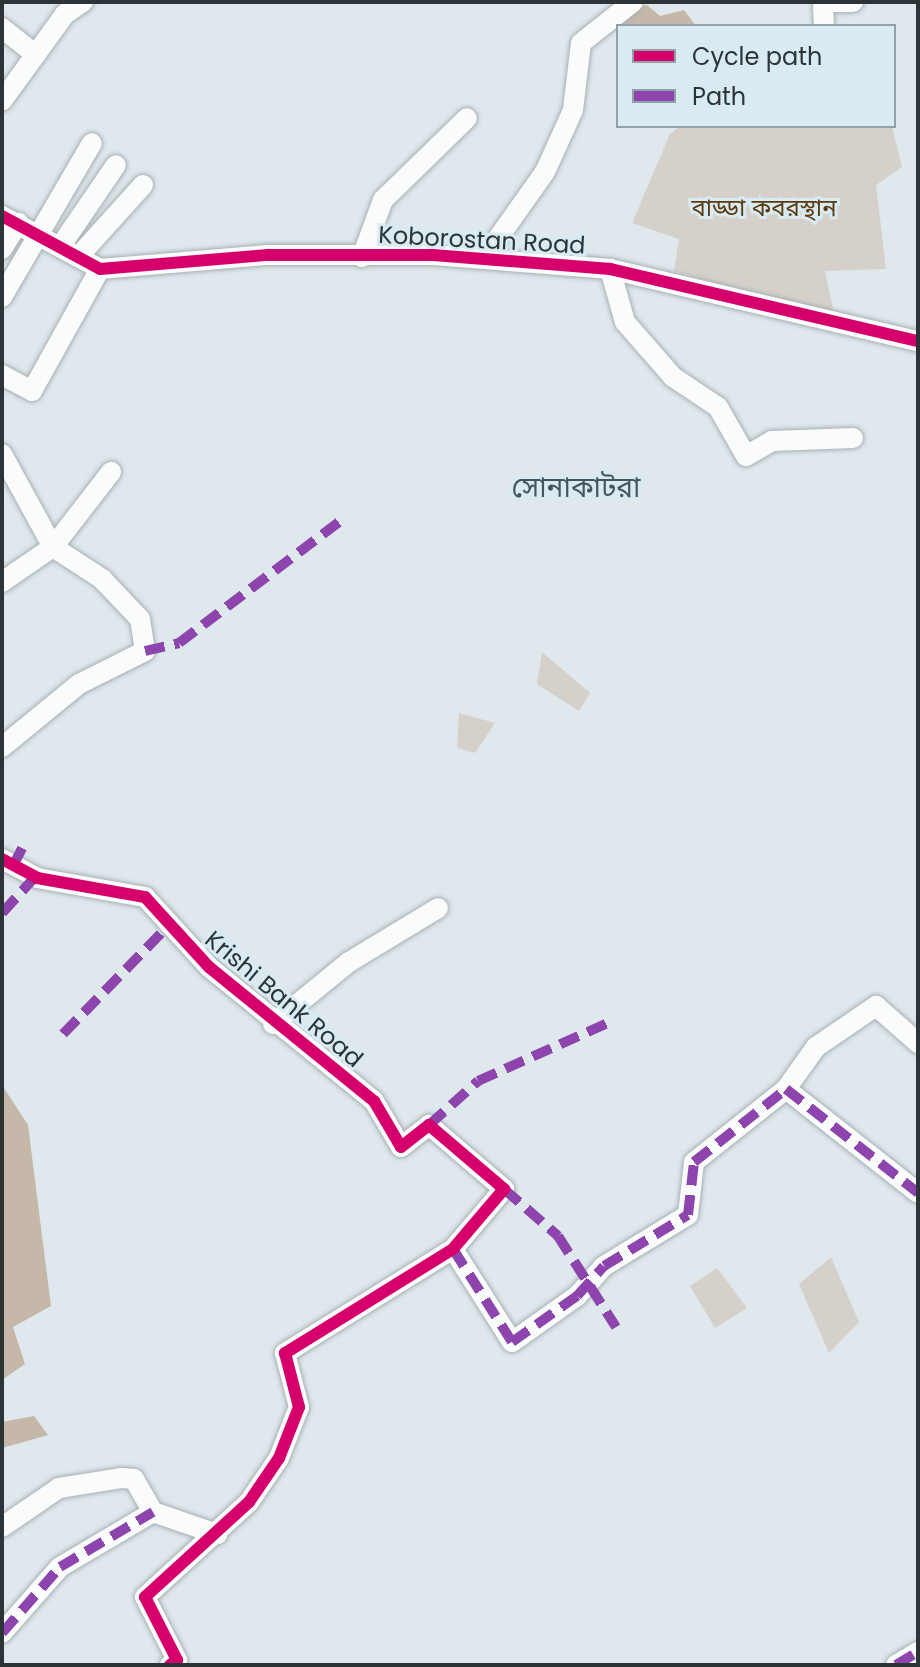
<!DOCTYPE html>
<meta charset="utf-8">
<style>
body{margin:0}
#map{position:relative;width:920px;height:1667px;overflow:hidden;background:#dee8ed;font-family:Poppins,"Noto Sans Bengali",sans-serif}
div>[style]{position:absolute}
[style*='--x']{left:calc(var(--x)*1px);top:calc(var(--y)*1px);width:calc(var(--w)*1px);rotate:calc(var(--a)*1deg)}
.green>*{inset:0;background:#d5d1ca}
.water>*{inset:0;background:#c6b8a8}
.roads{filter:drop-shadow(0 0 2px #a8b0b3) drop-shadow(0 0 2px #a8b0b3)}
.minor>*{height:20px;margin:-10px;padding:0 10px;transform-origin:10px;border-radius:10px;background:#fafcfc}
.quiet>*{height:10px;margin-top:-5px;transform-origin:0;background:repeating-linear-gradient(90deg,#8e44ad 0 20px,transparent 0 30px)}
.cycleway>*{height:12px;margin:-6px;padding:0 6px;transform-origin:6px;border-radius:6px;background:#d6006c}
span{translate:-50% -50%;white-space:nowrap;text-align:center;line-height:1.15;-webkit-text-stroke:6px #d8ebf3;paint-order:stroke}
.park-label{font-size:24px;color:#5c3a0e}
.street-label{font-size:24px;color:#2c3437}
.quarter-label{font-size:28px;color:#45555c}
.frame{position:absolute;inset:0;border:4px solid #2c3437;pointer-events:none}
.legend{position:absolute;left:616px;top:24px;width:280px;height:104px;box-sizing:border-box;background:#d8ebf3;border:2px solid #93a2a8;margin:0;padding:10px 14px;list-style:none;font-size:24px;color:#2c3437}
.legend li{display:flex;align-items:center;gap:16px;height:40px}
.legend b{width:40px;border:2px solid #93a2a8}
</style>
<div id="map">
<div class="green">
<div style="clip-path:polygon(680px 126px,892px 126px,902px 167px,876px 185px,886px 269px,825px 271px,835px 318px,674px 271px,679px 239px,632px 223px,670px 134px)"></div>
<div style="clip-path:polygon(542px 652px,590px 693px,579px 711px,537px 684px)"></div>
<div style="clip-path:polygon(459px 713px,495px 723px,475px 753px,457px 748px)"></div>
<div style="clip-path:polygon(831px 1257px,859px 1322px,829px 1353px,799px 1284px)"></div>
<div style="clip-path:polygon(717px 1268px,747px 1308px,715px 1328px,690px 1286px)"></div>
</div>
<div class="water">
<div style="clip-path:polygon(647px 5px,660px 16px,684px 10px,696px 26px,621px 26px,616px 20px)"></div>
<div style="clip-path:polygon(2px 1085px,28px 1125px,51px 1306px,13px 1327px,25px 1364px,2px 1380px)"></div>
<div style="clip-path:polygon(34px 1416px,48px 1435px,2px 1448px,2px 1422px)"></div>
</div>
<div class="roads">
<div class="minor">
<div style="--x:829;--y:2;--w:24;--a:0"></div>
<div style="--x:823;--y:7;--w:19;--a:87"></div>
<div style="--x:2;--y:28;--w:43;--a:38.5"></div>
<div style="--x:2;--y:101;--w:107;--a:-54.1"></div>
<div style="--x:65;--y:14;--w:22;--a:-34"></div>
<div style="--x:2;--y:216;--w:111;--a:28.4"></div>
<div style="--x:100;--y:269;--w:169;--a:-4.8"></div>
<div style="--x:268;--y:255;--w:165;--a:0"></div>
<div style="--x:433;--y:255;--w:178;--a:4.5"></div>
<div style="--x:610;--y:269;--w:316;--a:13.2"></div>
<div style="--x:60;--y:247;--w:99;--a:-55.7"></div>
<div style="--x:2;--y:249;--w:31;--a:-58"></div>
<div style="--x:78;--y:257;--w:97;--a:-47.9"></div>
<div style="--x:362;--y:257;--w:61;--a:-69.8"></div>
<div style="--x:383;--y:200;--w:117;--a:-44.3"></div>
<div style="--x:484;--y:258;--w:105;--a:-54.7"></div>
<div style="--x:545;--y:172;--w:68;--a:-65.7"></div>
<div style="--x:573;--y:110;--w:67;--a:-83.2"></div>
<div style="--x:581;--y:43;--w:66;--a:-38.3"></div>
<div style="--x:610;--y:269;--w:55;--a:74.2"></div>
<div style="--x:625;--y:322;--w:73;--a:48.9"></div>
<div style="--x:673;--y:377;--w:54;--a:33.7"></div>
<div style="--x:718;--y:407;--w:56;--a:60.3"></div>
<div style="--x:746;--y:456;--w:30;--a:-30"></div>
<div style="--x:772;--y:441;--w:81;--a:-2.1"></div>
<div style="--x:2;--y:297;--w:178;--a:-59.7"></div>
<div style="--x:2;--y:375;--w:34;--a:28"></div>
<div style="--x:32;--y:391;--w:140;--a:-60.9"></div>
<div style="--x:2;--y:454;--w:106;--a:61.3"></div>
<div style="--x:53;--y:547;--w:95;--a:-52.3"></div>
<div style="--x:2;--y:582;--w:62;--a:-34.5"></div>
<div style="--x:53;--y:547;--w:59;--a:33.1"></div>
<div style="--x:102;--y:579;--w:55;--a:46.5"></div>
<div style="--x:140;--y:619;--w:32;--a:81"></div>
<div style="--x:145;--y:651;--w:74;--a:153.4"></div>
<div style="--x:79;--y:684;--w:99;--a:140.7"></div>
<div style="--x:2;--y:859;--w:40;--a:28"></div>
<div style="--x:37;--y:878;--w:110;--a:10"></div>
<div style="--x:145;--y:897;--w:95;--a:47.6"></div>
<div style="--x:209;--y:967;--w:213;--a:39.1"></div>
<div style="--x:374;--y:1101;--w:53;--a:59.6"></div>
<div style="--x:401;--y:1147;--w:36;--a:-38"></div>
<div style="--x:429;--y:1125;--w:99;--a:40.5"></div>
<div style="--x:504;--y:1189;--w:79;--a:130.4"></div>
<div style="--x:453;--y:1249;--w:198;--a:148.2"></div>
<div style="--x:285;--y:1353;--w:56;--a:75.5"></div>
<div style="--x:299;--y:1407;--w:55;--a:111.4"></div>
<div style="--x:279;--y:1458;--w:53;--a:124.3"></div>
<div style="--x:249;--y:1502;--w:141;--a:137.6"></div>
<div style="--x:145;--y:1597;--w:71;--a:63.1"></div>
<div style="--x:177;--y:1660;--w:9;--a:144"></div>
<div style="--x:273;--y:1024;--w:98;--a:-39.2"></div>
<div style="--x:349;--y:962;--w:104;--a:-31.2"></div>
<div style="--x:786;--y:1089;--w:52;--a:-54.5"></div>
<div style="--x:816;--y:1047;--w:73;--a:-34.3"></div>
<div style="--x:876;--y:1006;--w:56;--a:41.4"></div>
<div style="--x:453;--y:1249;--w:110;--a:57.6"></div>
<div style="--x:512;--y:1342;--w:80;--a:-35.3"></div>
<div style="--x:577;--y:1296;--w:40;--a:-48"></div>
<div style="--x:604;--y:1266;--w:98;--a:-31.3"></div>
<div style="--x:688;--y:1215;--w:53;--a:-83.5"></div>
<div style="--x:694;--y:1162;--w:117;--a:-38.4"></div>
<div style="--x:786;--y:1089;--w:168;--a:38.2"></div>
<div style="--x:2;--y:1527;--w:69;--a:-34.4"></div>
<div style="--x:59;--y:1488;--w:64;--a:-9"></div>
<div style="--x:122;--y:1478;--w:12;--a:5"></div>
<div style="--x:134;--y:1479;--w:38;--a:60"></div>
<div style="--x:153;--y:1512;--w:68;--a:19"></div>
<div style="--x:2;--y:1633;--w:88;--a:-48.7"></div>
<div style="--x:60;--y:1567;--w:108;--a:-30.6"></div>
<div style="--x:896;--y:1665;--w:26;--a:-31"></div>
</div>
</div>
<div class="quiet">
<div style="--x:145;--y:651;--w:35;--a:-13"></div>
<div style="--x:179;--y:643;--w:201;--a:-37.1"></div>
<div style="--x:13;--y:866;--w:27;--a:-63"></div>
<div style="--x:2;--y:913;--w:49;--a:-47.5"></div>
<div style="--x:63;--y:1034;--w:149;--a:-45.8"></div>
<div style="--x:429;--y:1125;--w:66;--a:-41.9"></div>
<div style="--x:478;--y:1081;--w:147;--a:-24.1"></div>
<div style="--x:504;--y:1189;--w:72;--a:41"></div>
<div style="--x:558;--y:1236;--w:108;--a:57.5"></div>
<div style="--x:453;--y:1249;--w:110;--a:57.6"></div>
<div style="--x:512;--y:1342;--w:80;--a:-35.3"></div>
<div style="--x:577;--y:1296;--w:40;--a:-48"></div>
<div style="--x:604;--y:1266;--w:98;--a:-31.3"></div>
<div style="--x:688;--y:1215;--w:53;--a:-83.5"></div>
<div style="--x:694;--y:1162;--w:117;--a:-38.4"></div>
<div style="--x:786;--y:1089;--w:168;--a:38.2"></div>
<div style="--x:2;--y:1633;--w:88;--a:-48.7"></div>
<div style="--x:60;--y:1567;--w:108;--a:-30.6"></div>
<div style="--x:896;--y:1665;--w:26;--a:-31"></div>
</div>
<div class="cycleway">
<div style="--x:2;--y:216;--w:111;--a:28.4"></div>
<div style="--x:100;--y:269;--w:169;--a:-4.8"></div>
<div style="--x:268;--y:255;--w:165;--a:0"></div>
<div style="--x:433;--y:255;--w:178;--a:4.5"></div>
<div style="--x:610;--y:269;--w:316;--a:13.2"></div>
<div style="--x:2;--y:859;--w:40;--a:28"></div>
<div style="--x:37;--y:878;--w:110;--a:10"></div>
<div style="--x:145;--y:897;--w:95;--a:47.6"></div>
<div style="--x:209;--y:967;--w:213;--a:39.1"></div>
<div style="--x:374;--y:1101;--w:53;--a:59.6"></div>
<div style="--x:401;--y:1147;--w:36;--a:-38"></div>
<div style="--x:429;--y:1125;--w:99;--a:40.5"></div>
<div style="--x:504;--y:1189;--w:79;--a:130.4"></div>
<div style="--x:453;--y:1249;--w:198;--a:148.2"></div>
<div style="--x:285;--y:1353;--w:56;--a:75.5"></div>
<div style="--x:299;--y:1407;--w:55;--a:111.4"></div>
<div style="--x:279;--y:1458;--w:53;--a:124.3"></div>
<div style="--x:249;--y:1502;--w:141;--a:137.6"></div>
<div style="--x:145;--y:1597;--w:71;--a:63.1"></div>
<div style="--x:177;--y:1660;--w:9;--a:144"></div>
</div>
<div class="park-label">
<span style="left:764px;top:208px">বাড্ডা কবরস্থান</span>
</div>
<div class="street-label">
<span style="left:482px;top:240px;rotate:3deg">Koborostan Road</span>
<span style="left:284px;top:999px;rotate:40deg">Krishi Bank Road</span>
</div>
<div class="quarter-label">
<span style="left:576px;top:488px">সোনাকাটরা</span>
</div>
<div class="frame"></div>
<ul class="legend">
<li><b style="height:10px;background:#d6006c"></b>Cycle path</li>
<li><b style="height:10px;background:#8e44ad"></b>Path</li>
</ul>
</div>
